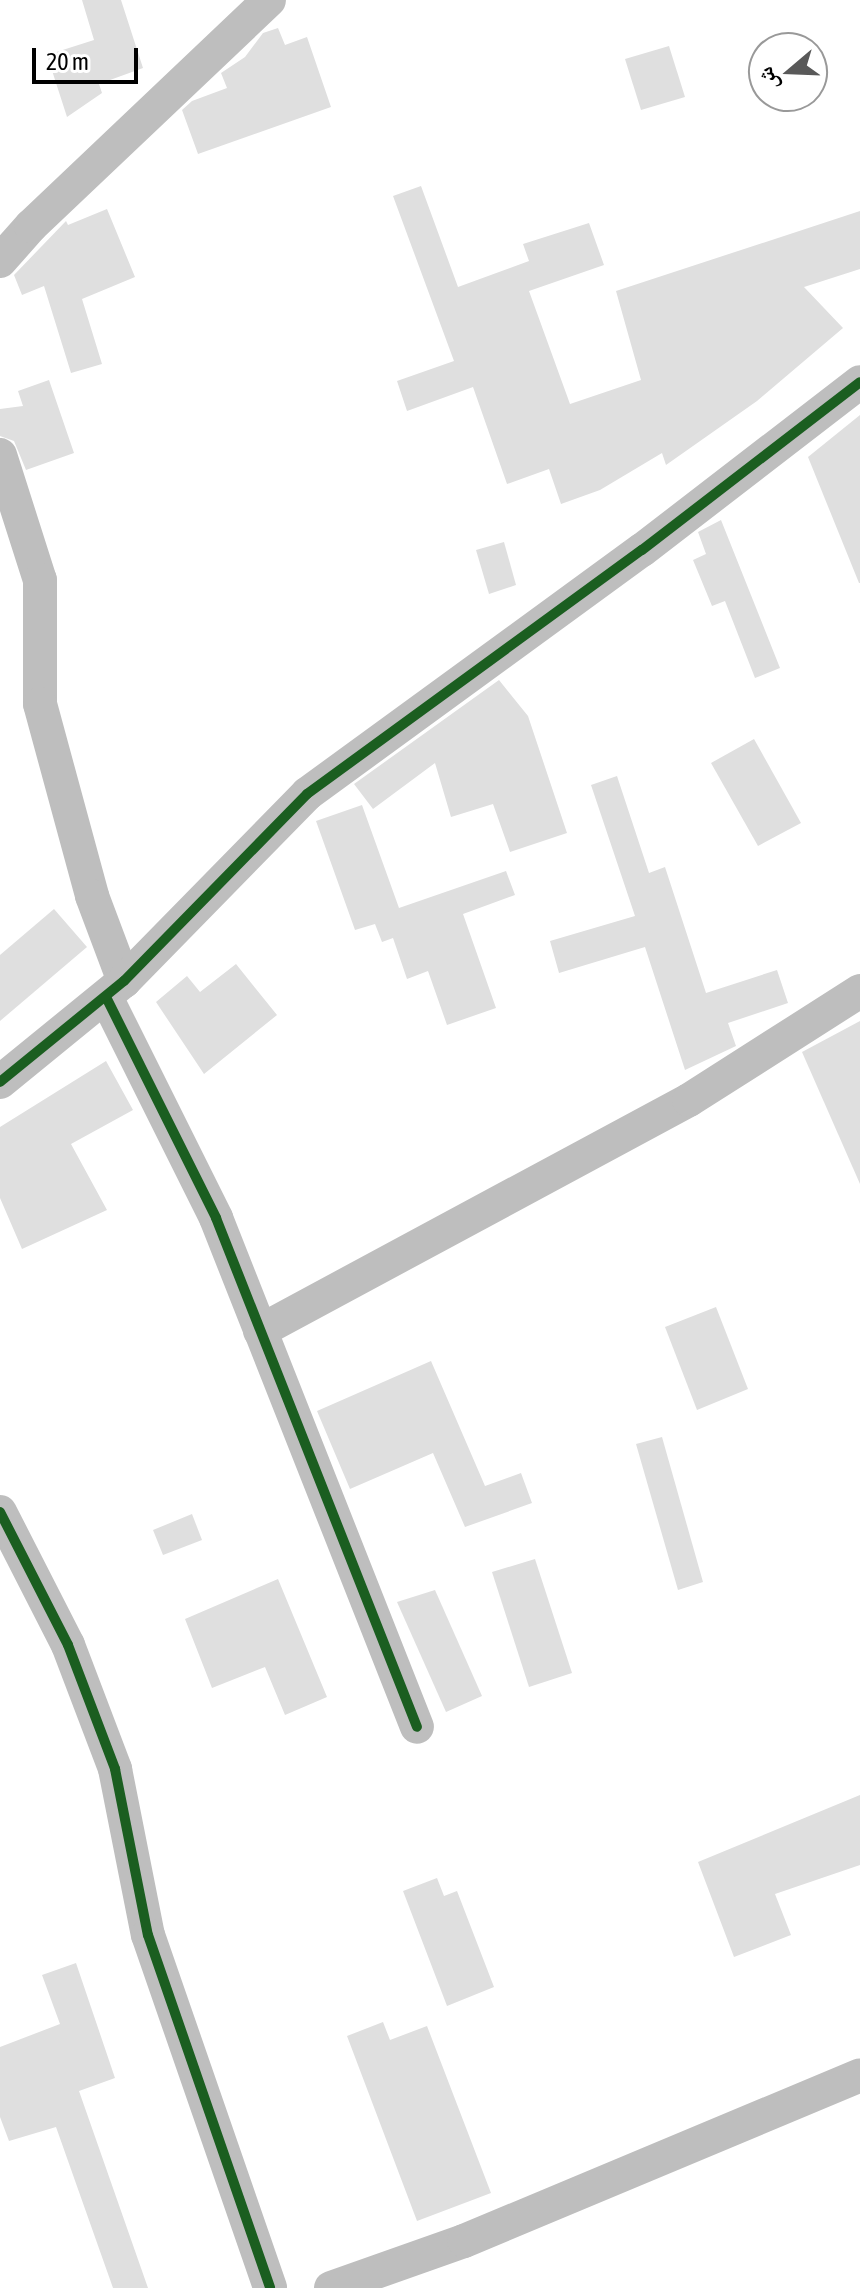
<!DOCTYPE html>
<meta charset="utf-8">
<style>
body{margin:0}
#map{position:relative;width:860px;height:2288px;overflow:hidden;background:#fff;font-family:"Asap Condensed","Noto Naskh Arabic",sans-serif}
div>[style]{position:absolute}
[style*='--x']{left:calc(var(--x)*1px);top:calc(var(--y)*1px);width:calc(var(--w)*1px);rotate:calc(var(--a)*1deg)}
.building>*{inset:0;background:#dfdfdf}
.minor>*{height:34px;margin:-17px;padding:0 17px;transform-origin:17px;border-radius:17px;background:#bebebe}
.cycleway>*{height:10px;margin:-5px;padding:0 5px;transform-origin:5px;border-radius:5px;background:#1b5e20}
span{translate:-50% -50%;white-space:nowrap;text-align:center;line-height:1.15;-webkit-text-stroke:6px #fff;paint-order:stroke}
.north{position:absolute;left:748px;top:32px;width:80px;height:80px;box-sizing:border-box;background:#fff;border:2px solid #999;border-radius:50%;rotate:251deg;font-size:22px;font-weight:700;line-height:32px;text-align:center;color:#000}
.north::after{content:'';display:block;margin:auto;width:28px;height:36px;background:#595959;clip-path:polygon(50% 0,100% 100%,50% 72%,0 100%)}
.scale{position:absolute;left:32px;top:48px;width:106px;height:36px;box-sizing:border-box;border:4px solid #000;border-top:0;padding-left:10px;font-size:24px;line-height:28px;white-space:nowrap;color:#000;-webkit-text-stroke:6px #fff;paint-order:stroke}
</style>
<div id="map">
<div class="building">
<div style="clip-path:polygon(82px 0,121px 0,143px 68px,99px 84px,102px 93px,67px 117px,47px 55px,94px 40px)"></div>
<div style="clip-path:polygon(278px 28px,285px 45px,307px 37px,331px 107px,198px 154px,182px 110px,192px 101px,227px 88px,221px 73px,245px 57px,263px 33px)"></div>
<div style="clip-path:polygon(669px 46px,685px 97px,641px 110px,625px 59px)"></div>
<div style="clip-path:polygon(421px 186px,458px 287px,529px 261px,523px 244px,589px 223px,604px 265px,529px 291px,570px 404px,641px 380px,616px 291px,860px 211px,860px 269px,804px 287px,843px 328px,757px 401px,666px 465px,662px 453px,600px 490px,561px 504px,549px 469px,507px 484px,473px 387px,407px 411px,397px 381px,454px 361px,393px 196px)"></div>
<div style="clip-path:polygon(107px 209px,135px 277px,82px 299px,102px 364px,71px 373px,44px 286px,22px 295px,14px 275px,66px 221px,68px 225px)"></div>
<div style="clip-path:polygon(49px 380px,74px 453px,26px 470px,14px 441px,0 436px,0 409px,23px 406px,18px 391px)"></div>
<div style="clip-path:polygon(860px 415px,860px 583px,859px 583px,808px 457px)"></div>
<div style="clip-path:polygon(721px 520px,780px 668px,755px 678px,725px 601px,712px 606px,693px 560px,706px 554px,698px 532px)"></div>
<div style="clip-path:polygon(504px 542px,516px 585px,489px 594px,476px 550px)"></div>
<div style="clip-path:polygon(499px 680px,528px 716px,567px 833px,510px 852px,493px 804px,451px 817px,435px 763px,373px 809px,354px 784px)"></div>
<div style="clip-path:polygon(754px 739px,801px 823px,758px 846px,711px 763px)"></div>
<div style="clip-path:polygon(617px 776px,649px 873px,665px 867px,706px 993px,777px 970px,788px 1003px,728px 1023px,736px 1046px,685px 1070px,645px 947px,559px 973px,550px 941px,635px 916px,591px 785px)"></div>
<div style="clip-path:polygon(362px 805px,399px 908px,506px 871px,515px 895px,463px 914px,496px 1008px,447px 1025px,428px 971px,407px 979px,393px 938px,382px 942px,375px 924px,355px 930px,316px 821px)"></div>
<div style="clip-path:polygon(54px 909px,87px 947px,0 1021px,0 955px)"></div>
<div style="clip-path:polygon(236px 964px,277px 1015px,204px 1074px,156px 1002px,187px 976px,200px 992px)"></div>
<div style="clip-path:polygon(860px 1021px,860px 1184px,802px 1052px)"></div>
<div style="clip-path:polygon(106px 1061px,133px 1110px,71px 1144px,107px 1210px,22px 1249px,0 1198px,0 1127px)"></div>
<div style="clip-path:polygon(716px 1307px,748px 1389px,697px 1410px,665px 1327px)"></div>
<div style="clip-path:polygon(431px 1361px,485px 1486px,521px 1473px,532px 1503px,465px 1527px,433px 1453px,350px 1489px,317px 1411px)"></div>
<div style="clip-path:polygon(662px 1437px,703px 1582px,678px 1590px,636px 1444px)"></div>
<div style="clip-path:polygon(192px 1514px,202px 1540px,163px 1555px,153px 1530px)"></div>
<div style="clip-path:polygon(535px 1559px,572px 1673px,529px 1687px,492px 1572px)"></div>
<div style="clip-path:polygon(278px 1579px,327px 1697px,285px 1715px,265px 1667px,212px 1688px,185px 1619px)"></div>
<div style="clip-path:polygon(435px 1590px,482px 1696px,446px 1712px,397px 1602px)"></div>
<div style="clip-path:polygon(860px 1795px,860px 1865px,775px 1894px,791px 1935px,734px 1957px,698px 1862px)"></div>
<div style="clip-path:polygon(437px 1878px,444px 1896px,457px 1891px,494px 1987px,447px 2006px,403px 1891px)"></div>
<div style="clip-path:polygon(76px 1963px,115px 2078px,79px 2091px,148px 2288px,113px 2288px,56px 2127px,9px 2141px,0 2117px,0 2047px,60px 2024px,42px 1975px)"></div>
<div style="clip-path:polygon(383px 2022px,390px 2040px,427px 2026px,491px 2193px,417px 2221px,347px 2036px)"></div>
</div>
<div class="minor">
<div style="--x:0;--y:261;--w:47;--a:-48.5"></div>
<div style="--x:31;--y:226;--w:328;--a:-43.5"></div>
<div style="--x:0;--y:455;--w:131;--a:72.3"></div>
<div style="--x:40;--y:580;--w:124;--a:90"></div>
<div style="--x:40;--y:704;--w:199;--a:74.8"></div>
<div style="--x:92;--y:896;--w:91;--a:69.4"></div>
<div style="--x:106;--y:997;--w:247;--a:63.5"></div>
<div style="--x:216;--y:1218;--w:547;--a:68.45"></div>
<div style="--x:0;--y:1082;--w:160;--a:-39.2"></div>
<div style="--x:124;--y:981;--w:262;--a:-45.6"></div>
<div style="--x:307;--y:794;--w:414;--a:-36.1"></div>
<div style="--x:642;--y:550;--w:275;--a:-37.6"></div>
<div style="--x:260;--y:1331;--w:487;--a:-28.3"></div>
<div style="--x:689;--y:1100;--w:203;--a:-32.5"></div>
<div style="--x:0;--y:1512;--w:149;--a:62.9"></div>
<div style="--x:68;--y:1645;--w:133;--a:69.2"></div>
<div style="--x:115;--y:1769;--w:169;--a:78.8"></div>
<div style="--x:148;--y:1935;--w:373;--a:70.9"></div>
<div style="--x:331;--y:2288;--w:141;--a:-19.5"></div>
<div style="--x:464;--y:2241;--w:429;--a:-22.7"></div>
</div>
<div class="cycleway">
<div style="--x:106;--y:997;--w:247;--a:63.5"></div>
<div style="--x:216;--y:1218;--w:547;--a:68.45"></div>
<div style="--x:0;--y:1082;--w:160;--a:-39.2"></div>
<div style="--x:124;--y:981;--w:262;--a:-45.6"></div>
<div style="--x:307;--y:794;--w:414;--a:-36.1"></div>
<div style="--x:642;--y:550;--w:275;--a:-37.6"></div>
<div style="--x:0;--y:1512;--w:149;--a:62.9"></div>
<div style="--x:68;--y:1645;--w:133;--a:69.2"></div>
<div style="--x:115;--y:1769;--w:169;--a:78.8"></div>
<div style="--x:148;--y:1935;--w:373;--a:70.9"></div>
</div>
<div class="north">ش</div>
<div class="scale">20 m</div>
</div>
